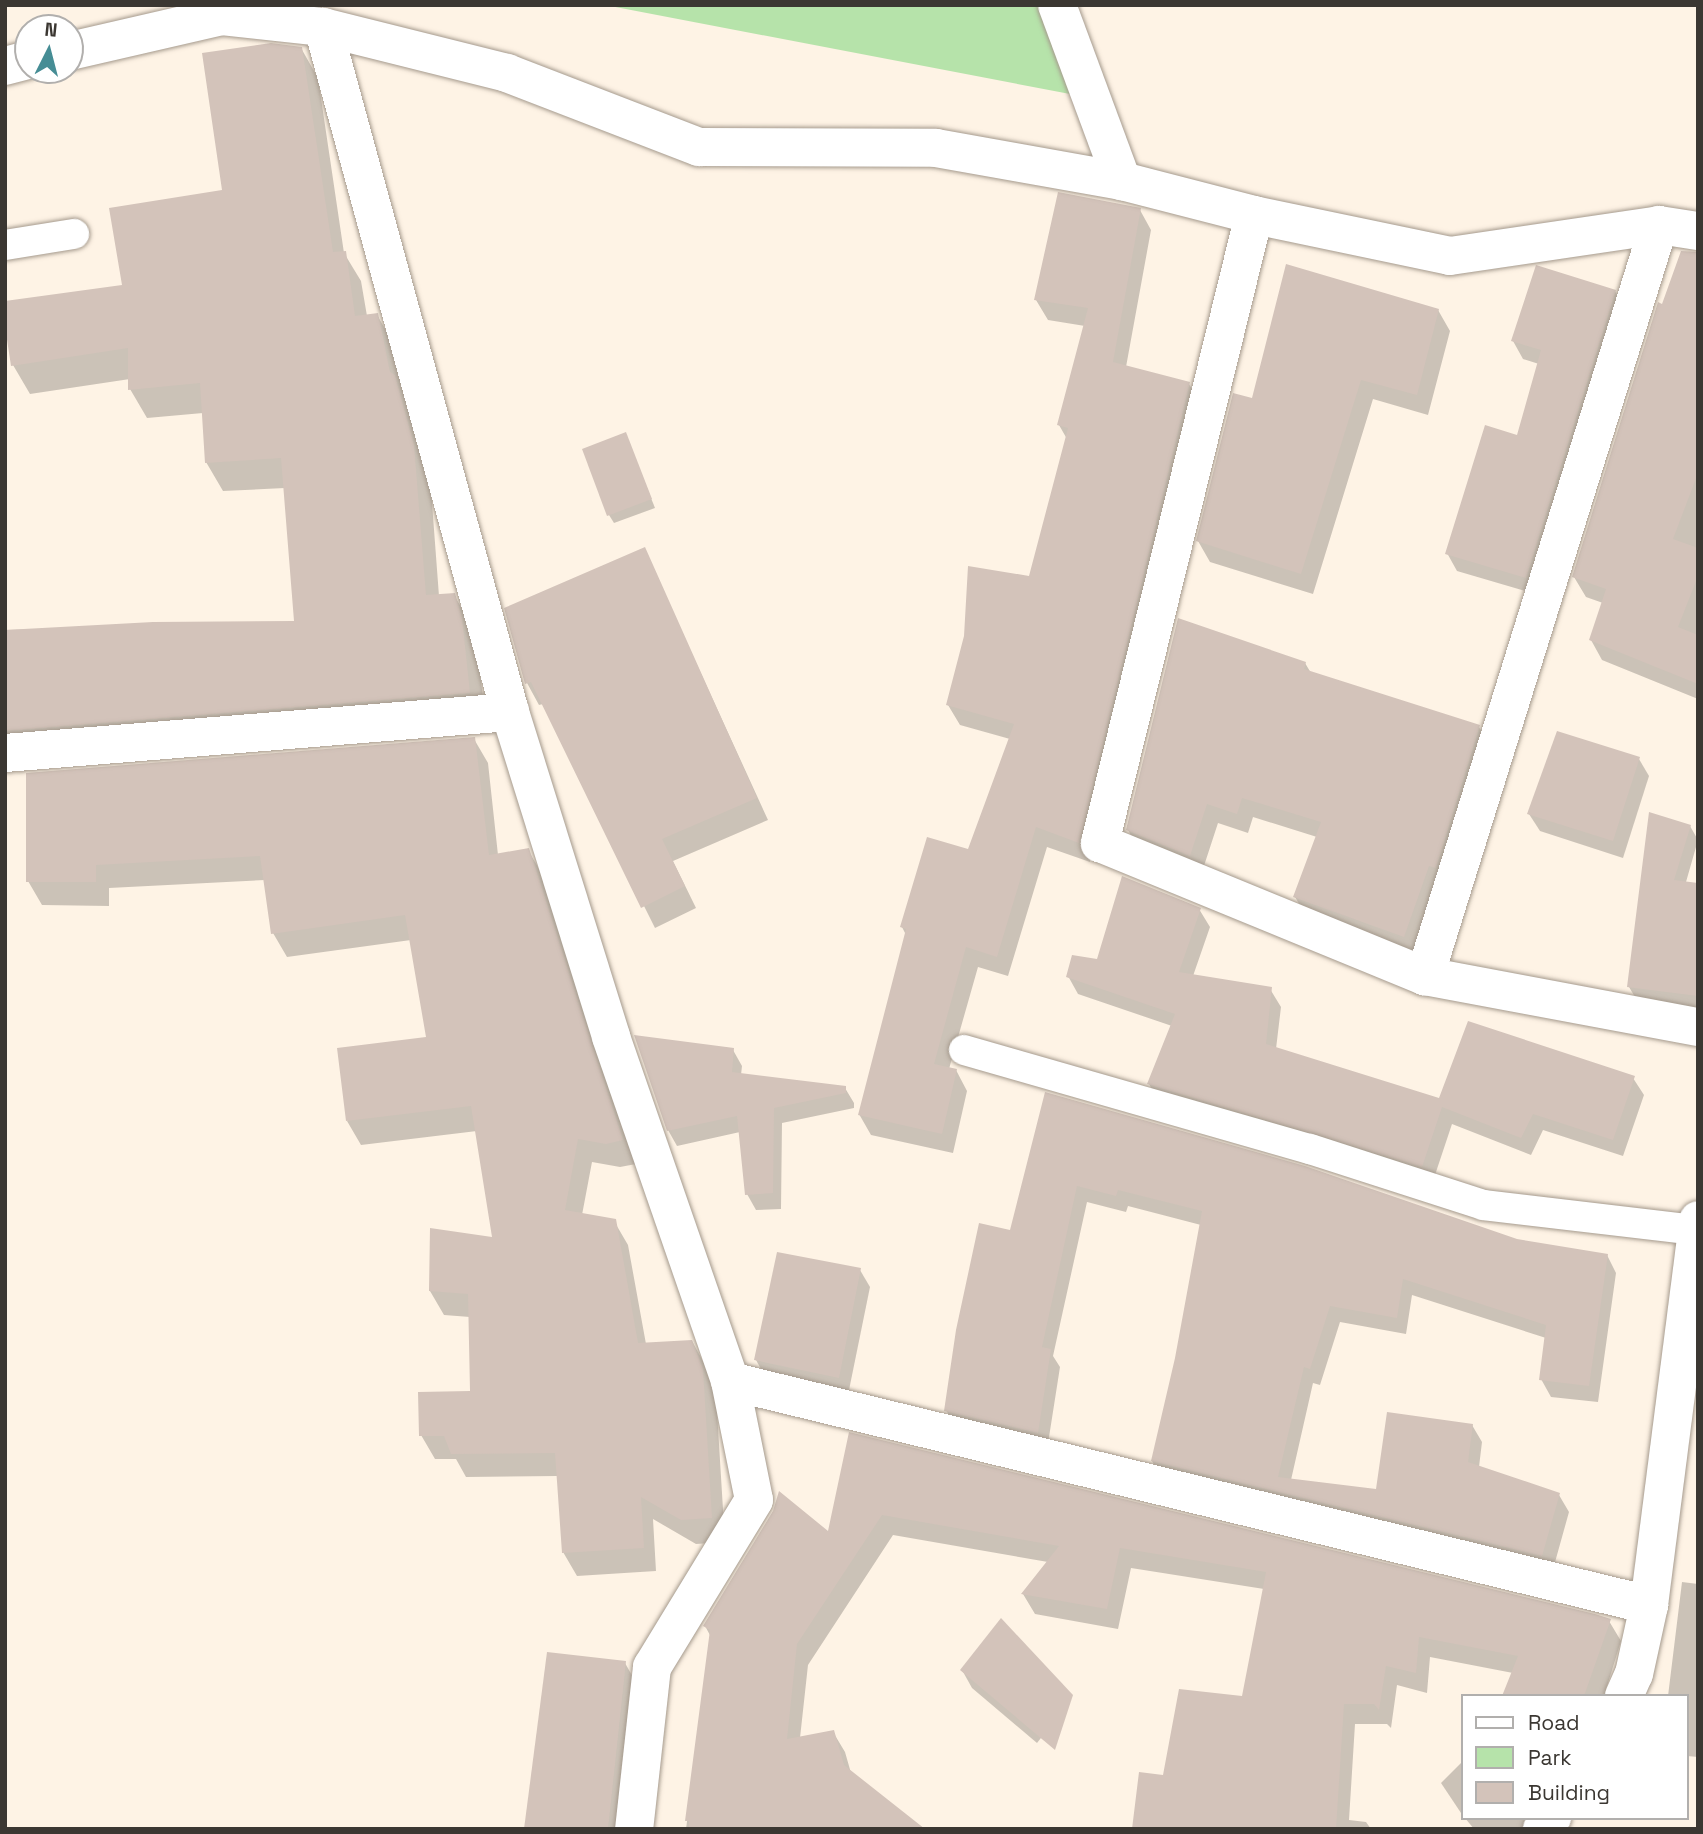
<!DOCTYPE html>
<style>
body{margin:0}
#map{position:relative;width:1703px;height:1834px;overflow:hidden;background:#fef3e5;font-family:"Space Grotesk",sans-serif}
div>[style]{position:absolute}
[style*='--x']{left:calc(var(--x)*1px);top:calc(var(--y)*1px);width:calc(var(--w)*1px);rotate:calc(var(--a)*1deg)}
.green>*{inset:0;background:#b6e3aa}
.shadow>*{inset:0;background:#0003}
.building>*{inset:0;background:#d3c3ba}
.roads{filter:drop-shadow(0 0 2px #a59a8d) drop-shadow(0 0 2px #a59a8d)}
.service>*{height:30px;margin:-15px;padding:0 15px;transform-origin:15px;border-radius:15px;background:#fff}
.minor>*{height:38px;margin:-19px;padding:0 19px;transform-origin:19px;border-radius:19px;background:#fff}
span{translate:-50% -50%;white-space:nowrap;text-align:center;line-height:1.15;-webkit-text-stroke:6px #fff;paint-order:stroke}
.frame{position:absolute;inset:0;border:7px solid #3b3732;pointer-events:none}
.legend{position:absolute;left:1461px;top:1694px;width:228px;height:126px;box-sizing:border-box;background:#fff;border:2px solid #b1afad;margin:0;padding:9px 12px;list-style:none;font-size:21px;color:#3b3732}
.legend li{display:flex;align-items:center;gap:14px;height:35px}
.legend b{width:35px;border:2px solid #b1afad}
.north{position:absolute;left:14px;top:14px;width:70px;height:70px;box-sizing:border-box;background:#fff;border:2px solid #b1afad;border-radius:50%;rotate:6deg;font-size:19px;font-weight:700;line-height:28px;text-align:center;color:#3b3732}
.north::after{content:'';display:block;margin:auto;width:24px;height:32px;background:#468d95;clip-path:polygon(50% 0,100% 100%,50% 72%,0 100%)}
</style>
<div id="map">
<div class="green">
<div style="clip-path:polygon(605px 5px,1057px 5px,1091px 98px)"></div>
</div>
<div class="shadow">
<div style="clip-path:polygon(301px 48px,318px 78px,344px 253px,361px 281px,367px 316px,377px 315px,394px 344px,430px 476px,439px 596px,454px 595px,471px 624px,478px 657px,486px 722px,5px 761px,5px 630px,296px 623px,285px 488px,223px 491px,206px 462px,203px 413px,147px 418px,130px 389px,130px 379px,30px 394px,13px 365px,124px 286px,224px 191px)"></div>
<div style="clip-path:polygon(1140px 210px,1151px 230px,1126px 367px,1189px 384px,1201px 404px,1090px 862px,1047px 847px,1008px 976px,978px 967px,949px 1069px,956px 1070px,967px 1091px,953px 1153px,871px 1135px,859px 1114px,906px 935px,902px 927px,969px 852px,1010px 739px,960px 725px,948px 705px,1030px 578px,1067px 439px,1059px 425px,1085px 326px,1048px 320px,1036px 300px)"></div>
<div style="clip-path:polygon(1698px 261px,1698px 699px,1602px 660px,1591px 640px,1603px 603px,1586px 597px,1574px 577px,1663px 306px)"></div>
<div style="clip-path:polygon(1615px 291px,1625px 309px,1535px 594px,1457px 571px,1447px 553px,1518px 437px,1539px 364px,1523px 359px,1513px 341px)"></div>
<div style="clip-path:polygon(1438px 310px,1450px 331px,1428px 415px,1373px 399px,1313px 594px,1210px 562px,1198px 541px,1253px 400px)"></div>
<div style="clip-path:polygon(626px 435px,655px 508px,614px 523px,609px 515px)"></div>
<div style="clip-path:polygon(644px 549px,768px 820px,673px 861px,696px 908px,655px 928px,543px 704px,539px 705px,527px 683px,506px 609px)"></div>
<div style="clip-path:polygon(1305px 663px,1311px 673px,1479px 727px,1491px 747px,1415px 956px,1307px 917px,1295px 897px,1317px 837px,1253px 817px,1248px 833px,1218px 823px,1201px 875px,1139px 850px,1128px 830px)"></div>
<div style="clip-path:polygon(474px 739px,488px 763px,498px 855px,528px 850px,542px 874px,636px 1164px,620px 1167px,592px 1162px,582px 1215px,614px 1221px,628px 1245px,646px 1344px,692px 1341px,705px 1365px,716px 1395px,725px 1542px,696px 1544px,653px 1519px,656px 1571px,577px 1576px,563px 1552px,558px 1476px,466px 1477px,456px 1459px,435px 1459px,421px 1435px,472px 1393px,470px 1317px,444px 1315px,430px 1291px,494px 1239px,477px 1131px,361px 1145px,347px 1121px,428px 1038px,411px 940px,287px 957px,273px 933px,265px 880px,109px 888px,109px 906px,42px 905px,28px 881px)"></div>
<div style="clip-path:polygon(1639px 759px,1649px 776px,1623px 858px,1540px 831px,1529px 814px)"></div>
<div style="clip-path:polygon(1690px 826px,1698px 840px,1686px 882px,1698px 884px,1698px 1010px,1638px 1002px,1629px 987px)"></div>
<div style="clip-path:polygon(1199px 909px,1210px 927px,1193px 976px,1270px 989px,1281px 1007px,1276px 1049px,1440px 1100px,1633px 1078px,1644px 1095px,1623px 1156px,1543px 1130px,1531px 1155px,1452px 1124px,1432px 1184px,1159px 1101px,1149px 1084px,1172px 1026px,1078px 994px,1068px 976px)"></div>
<div style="clip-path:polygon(733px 1050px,742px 1066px,741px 1075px,845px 1088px,854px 1103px,854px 1108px,782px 1123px,781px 1209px,756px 1210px,747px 1194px,740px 1132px,677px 1146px,668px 1130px)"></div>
<div style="clip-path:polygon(1047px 1094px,1517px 1241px,1607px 1255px,1616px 1273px,1598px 1402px,1551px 1397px,1541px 1379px,1546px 1338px,1412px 1295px,1406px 1334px,1340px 1322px,1320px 1385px,1313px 1383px,1291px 1480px,1378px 1491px,1472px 1425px,1482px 1442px,1479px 1467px,1559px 1495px,1569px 1512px,1552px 1573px,1162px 1478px,1152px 1461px,1176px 1358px,1201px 1225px,1128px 1206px,1126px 1212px,1087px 1202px,1053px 1356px,1060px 1367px,1047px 1450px,956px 1428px,946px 1410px,1012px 1232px)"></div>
<div style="clip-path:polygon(860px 1270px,870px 1287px,848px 1395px,766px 1378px,756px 1360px)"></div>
<div style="clip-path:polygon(850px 1435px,1609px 1621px,1621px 1641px,1604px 1696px,1505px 1696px,1513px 1673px,1430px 1657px,1427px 1693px,1397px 1685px,1391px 1728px,1387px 1724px,1355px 1724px,1349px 1820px,1366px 1822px,1371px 1829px,1134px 1829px,1164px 1777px,1244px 1698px,1264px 1589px,1131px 1568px,1118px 1629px,1035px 1614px,1023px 1594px,1048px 1562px,893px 1535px,808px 1665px,800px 1738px,833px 1732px,845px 1752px,851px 1773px,922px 1829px,686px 1829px,711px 1637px,705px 1626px,829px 1534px)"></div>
<div style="clip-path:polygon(1682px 1582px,1698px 1584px,1698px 1757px,1687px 1756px,1687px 1696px,1668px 1696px)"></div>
<div style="clip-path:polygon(625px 1663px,638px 1686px,623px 1829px,527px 1829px)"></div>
<div style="clip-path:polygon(962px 1670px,1070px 1701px,1037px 1743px,972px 1688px)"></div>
<div style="clip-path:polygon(1463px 1761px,1463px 1816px,1441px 1783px)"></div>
<div style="clip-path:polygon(1465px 1818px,1534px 1818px,1527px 1829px,1474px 1829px)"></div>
<div style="clip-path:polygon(1618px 1827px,1646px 1829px,1618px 1829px)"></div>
</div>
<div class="building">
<div style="clip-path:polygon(271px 43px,302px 47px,333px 252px,346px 251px,355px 316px,378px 313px,390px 372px,395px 375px,414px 445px,426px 595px,455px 593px,462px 618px,470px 693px,5px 731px,5px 630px,153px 622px,294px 621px,281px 458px,205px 463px,200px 383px,128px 390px,128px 348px,11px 366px,5px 326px,5px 301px,122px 285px,109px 208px,222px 190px,202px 53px)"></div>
<div style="clip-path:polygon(1058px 192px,1141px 208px,1113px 362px,1190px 382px,1079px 843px,1036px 827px,997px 957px,966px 947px,934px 1064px,957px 1069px,942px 1134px,858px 1115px,906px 929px,900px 927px,927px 837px,968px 849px,1014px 724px,946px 705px,964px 636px,968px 566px,1029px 576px,1068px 428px,1057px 425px,1088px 308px,1034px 300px)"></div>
<div style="clip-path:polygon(1681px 251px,1698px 252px,1698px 473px,1673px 539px,1698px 548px,1698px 576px,1678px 627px,1698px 635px,1698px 684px,1589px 640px,1606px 589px,1572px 577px,1658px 302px,1662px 304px)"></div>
<div style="clip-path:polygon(1286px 264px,1439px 309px,1417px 395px,1361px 380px,1301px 574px,1196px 541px,1233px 393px,1252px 398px)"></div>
<div style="clip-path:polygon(1536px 265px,1616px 290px,1526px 578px,1445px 554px,1485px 425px,1517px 435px,1541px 350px,1511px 341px)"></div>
<div style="clip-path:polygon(626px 432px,652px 499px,607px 516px,582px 449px)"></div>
<div style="clip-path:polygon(645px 547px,757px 798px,662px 839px,685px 886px,641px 908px,531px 682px,525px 684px,504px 608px)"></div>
<div style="clip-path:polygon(1178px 618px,1306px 662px,1304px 669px,1480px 725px,1436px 868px,1429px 866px,1404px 937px,1293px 897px,1321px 822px,1242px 798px,1237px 814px,1207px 804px,1190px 856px,1126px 830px)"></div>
<div style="clip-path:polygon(1557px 731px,1640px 757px,1613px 841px,1527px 814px)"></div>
<div style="clip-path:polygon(475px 737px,489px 855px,529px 848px,623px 1140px,606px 1144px,578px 1139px,565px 1210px,616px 1219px,638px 1343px,692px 1340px,703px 1369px,712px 1518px,681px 1520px,641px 1497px,644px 1548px,562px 1553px,555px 1453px,451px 1454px,444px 1436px,419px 1436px,418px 1392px,470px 1391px,468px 1294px,429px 1291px,430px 1228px,492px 1237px,471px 1106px,346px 1121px,337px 1048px,426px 1037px,405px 915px,271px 934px,260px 856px,96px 865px,96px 882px,26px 882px,26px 773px)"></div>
<div style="clip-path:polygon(1649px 812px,1691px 825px,1674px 880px,1698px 883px,1698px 996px,1627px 987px)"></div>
<div style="clip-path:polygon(1122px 876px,1201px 908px,1179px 972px,1272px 987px,1266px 1044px,1439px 1098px,1468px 1021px,1635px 1076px,1613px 1140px,1533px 1114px,1521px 1138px,1442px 1107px,1422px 1167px,1147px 1084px,1175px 1014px,1066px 977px,1072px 955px,1097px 959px)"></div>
<div style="clip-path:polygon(634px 1035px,734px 1048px,732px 1072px,846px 1086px,846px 1093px,774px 1108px,773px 1193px,745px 1195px,737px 1116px,667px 1131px)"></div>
<div style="clip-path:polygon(1045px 1092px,1305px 1166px,1517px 1239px,1608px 1254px,1589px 1386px,1539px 1380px,1546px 1325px,1403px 1279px,1397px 1318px,1330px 1306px,1310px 1369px,1304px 1367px,1278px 1477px,1376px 1489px,1387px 1412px,1473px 1424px,1468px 1462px,1560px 1493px,1542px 1556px,1151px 1461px,1175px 1358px,1202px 1211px,1118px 1190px,1116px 1196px,1077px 1186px,1042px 1347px,1051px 1349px,1038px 1433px,944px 1411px,956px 1330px,979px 1223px,1010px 1230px)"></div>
<div style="clip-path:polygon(777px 1252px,861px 1268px,839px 1378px,754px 1360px)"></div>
<div style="clip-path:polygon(849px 1432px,1595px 1614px,1611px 1619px,1584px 1696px,1502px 1696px,1518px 1656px,1419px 1637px,1416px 1673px,1386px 1666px,1379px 1710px,1374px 1704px,1344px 1704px,1336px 1829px,1132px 1829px,1139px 1772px,1163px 1775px,1179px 1689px,1242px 1696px,1266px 1572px,1120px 1548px,1107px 1609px,1021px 1594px,1059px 1546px,882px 1515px,797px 1644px,787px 1739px,834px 1730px,844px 1765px,925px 1829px,689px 1829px,689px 1821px,685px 1821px,710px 1630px,703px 1626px,773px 1511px,779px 1491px,828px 1531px)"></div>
<div style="clip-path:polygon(1001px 1618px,1073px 1695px,1055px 1750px,960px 1670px)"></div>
<div style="clip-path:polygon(547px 1652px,626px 1661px,608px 1829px,524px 1829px)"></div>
</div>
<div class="roads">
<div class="service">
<div style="--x:5;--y:245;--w:70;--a:-9.1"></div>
<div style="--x:964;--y:1050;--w:360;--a:16"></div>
<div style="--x:1310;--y:1149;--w:182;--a:17.9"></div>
<div style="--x:1483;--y:1205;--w:215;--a:6.7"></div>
</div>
<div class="minor">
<div style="--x:1057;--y:5;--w:188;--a:69.7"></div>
<div style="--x:323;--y:27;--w:190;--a:14"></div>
<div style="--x:507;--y:73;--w:206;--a:21.1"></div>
<div style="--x:699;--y:147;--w:237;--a:0.2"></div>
<div style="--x:936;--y:148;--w:189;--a:10.1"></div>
<div style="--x:1122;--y:181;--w:136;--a:14.4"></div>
<div style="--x:1254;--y:215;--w:200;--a:11.8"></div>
<div style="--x:1450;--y:256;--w:211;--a:-8.4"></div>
<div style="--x:1659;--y:225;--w:39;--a:9"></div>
<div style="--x:70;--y:51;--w:156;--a:-13"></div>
<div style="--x:222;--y:16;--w:102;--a:6.2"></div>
<div style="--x:323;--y:27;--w:710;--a:74.73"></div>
<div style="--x:510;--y:712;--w:340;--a:72.7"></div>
<div style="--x:611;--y:1037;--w:364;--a:70.9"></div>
<div style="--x:730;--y:1381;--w:121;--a:78.6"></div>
<div style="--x:754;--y:1500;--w:196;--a:121.4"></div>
<div style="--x:652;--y:1667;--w:163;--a:96.3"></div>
<div style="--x:5;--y:66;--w:24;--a:-15"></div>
<div style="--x:1254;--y:215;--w:647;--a:103.78"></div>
<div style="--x:1100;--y:843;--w:351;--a:22.3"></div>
<div style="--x:1659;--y:225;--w:787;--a:107.31"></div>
<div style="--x:1425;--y:976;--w:278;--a:10.6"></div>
<div style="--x:5;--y:753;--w:507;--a:-4.64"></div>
<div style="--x:730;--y:1381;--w:946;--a:13.7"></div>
<div style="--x:1624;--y:1696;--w:24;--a:-66"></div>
<div style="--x:1634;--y:1674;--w:71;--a:-77.7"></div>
<div style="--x:1649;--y:1605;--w:388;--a:-82.7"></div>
<div style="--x:1542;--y:1829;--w:15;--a:-48"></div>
</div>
</div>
<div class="frame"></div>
<ul class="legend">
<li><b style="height:9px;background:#fff"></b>Road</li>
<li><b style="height:19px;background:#b6e3aa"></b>Park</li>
<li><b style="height:19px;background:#d3c3ba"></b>Building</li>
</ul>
<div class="north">N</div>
</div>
